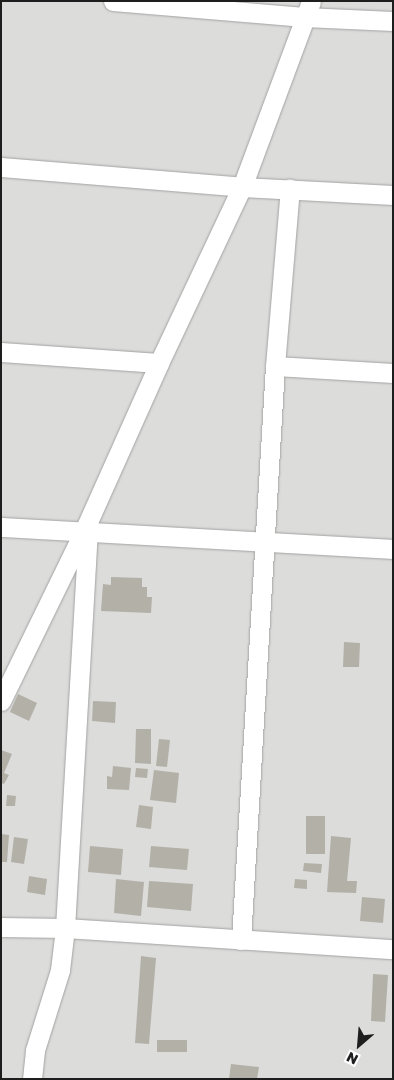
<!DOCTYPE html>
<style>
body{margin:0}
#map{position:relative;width:394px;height:1080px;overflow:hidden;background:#eeeee6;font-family:"Golos Text",sans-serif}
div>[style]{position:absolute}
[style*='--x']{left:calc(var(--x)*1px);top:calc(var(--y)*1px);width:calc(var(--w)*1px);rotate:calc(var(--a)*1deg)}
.residential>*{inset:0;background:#dcdcdb}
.building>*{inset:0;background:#b3b0a8}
.roads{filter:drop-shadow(0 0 1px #a2a2a2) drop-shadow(0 0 1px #a2a2a2)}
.minor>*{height:19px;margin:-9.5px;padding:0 9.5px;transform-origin:9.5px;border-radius:9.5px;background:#fff}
span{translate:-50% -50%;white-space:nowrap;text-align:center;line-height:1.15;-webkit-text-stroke:4px #fff;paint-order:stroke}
.frame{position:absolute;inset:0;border:2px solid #1e1e1e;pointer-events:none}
.north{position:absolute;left:334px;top:1020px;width:50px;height:50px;-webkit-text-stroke:4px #fff;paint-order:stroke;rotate:207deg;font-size:14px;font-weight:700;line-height:20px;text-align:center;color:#1e1e1e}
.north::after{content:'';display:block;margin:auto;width:18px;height:22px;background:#1e1e1e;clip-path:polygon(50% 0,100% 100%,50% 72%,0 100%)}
</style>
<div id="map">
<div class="residential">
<div style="clip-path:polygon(1px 1px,393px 1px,393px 1079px,1px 1079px)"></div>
</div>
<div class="building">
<div style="clip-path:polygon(111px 577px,142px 578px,142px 587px,147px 587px,147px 597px,152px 597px,151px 613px,101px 611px,103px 584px,111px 585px)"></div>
<div style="clip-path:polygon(344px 642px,360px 643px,359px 667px,343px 667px)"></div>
<div style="clip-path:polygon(18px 694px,37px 703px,29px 721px,10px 712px)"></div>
<div style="clip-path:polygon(93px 701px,116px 702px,115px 723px,92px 721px)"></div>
<div style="clip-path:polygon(136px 729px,151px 729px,151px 764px,135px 763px)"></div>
<div style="clip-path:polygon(159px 739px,170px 740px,167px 767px,156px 766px)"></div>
<div style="clip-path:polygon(1px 750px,12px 754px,4px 773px,9px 775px,4px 784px,1px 783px)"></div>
<div style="clip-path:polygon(113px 766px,131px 768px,129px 790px,107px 789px,107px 776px,112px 777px)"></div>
<div style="clip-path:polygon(136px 768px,148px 769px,147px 778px,135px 777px)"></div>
<div style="clip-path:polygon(154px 770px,179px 773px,176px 803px,150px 800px)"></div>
<div style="clip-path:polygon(7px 795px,16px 796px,15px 806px,6px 806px)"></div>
<div style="clip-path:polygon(139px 805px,153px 807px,151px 829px,136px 827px)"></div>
<div style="clip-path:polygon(306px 816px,325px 816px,325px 854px,306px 854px)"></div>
<div style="clip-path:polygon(1px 834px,9px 835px,7px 862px,1px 862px)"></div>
<div style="clip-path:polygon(331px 836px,351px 838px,347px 881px,357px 881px,356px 893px,327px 892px)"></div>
<div style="clip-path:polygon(14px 837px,28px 839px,24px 864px,11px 862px)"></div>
<div style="clip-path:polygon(90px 846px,123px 849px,121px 875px,88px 872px)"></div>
<div style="clip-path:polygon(151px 846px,189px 849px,187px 870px,149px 867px)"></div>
<div style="clip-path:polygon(304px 863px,322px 864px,321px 873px,303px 871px)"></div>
<div style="clip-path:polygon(29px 876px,47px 879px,45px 895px,27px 892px)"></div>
<div style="clip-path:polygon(116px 879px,144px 882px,141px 916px,114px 913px)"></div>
<div style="clip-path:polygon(295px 879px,307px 880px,307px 889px,294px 888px)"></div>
<div style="clip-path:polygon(149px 881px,193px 884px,191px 911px,147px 907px)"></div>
<div style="clip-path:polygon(362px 897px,385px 899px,383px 923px,360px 921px)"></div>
<div style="clip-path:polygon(141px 956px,156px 958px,149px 1044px,135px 1043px)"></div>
<div style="clip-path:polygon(373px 974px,388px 975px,385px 1022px,371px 1021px)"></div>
<div style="clip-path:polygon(157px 1040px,187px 1040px,187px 1052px,157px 1052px)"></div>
<div style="clip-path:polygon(231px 1064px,259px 1067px,257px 1079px,229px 1079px)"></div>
</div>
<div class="roads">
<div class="minor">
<div style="--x:113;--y:1;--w:192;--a:4.8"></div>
<div style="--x:304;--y:17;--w:89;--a:2.6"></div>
<div style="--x:1;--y:167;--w:242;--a:4.7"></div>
<div style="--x:242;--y:187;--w:151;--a:3"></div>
<div style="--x:1;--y:352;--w:158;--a:4"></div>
<div style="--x:275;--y:366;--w:118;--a:3.4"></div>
<div style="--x:1;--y:527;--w:393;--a:3.2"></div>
<div style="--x:1;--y:701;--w:189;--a:-64"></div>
<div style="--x:84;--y:531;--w:184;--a:-65.9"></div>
<div style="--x:159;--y:363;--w:195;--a:-64.8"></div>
<div style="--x:242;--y:187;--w:198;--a:-69.6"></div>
<div style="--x:1;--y:927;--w:64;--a:0.9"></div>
<div style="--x:65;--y:928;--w:329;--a:3.7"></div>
<div style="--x:241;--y:940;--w:575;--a:-86.61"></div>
<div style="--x:275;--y:366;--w:178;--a:-85.2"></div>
<div style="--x:32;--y:1079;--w:29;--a:-84"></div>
<div style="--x:35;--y:1050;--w:84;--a:-72.6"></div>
<div style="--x:60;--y:970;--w:42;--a:-83.2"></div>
<div style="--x:65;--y:928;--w:396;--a:-86.7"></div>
</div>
</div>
<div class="frame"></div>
<div class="north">N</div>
</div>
